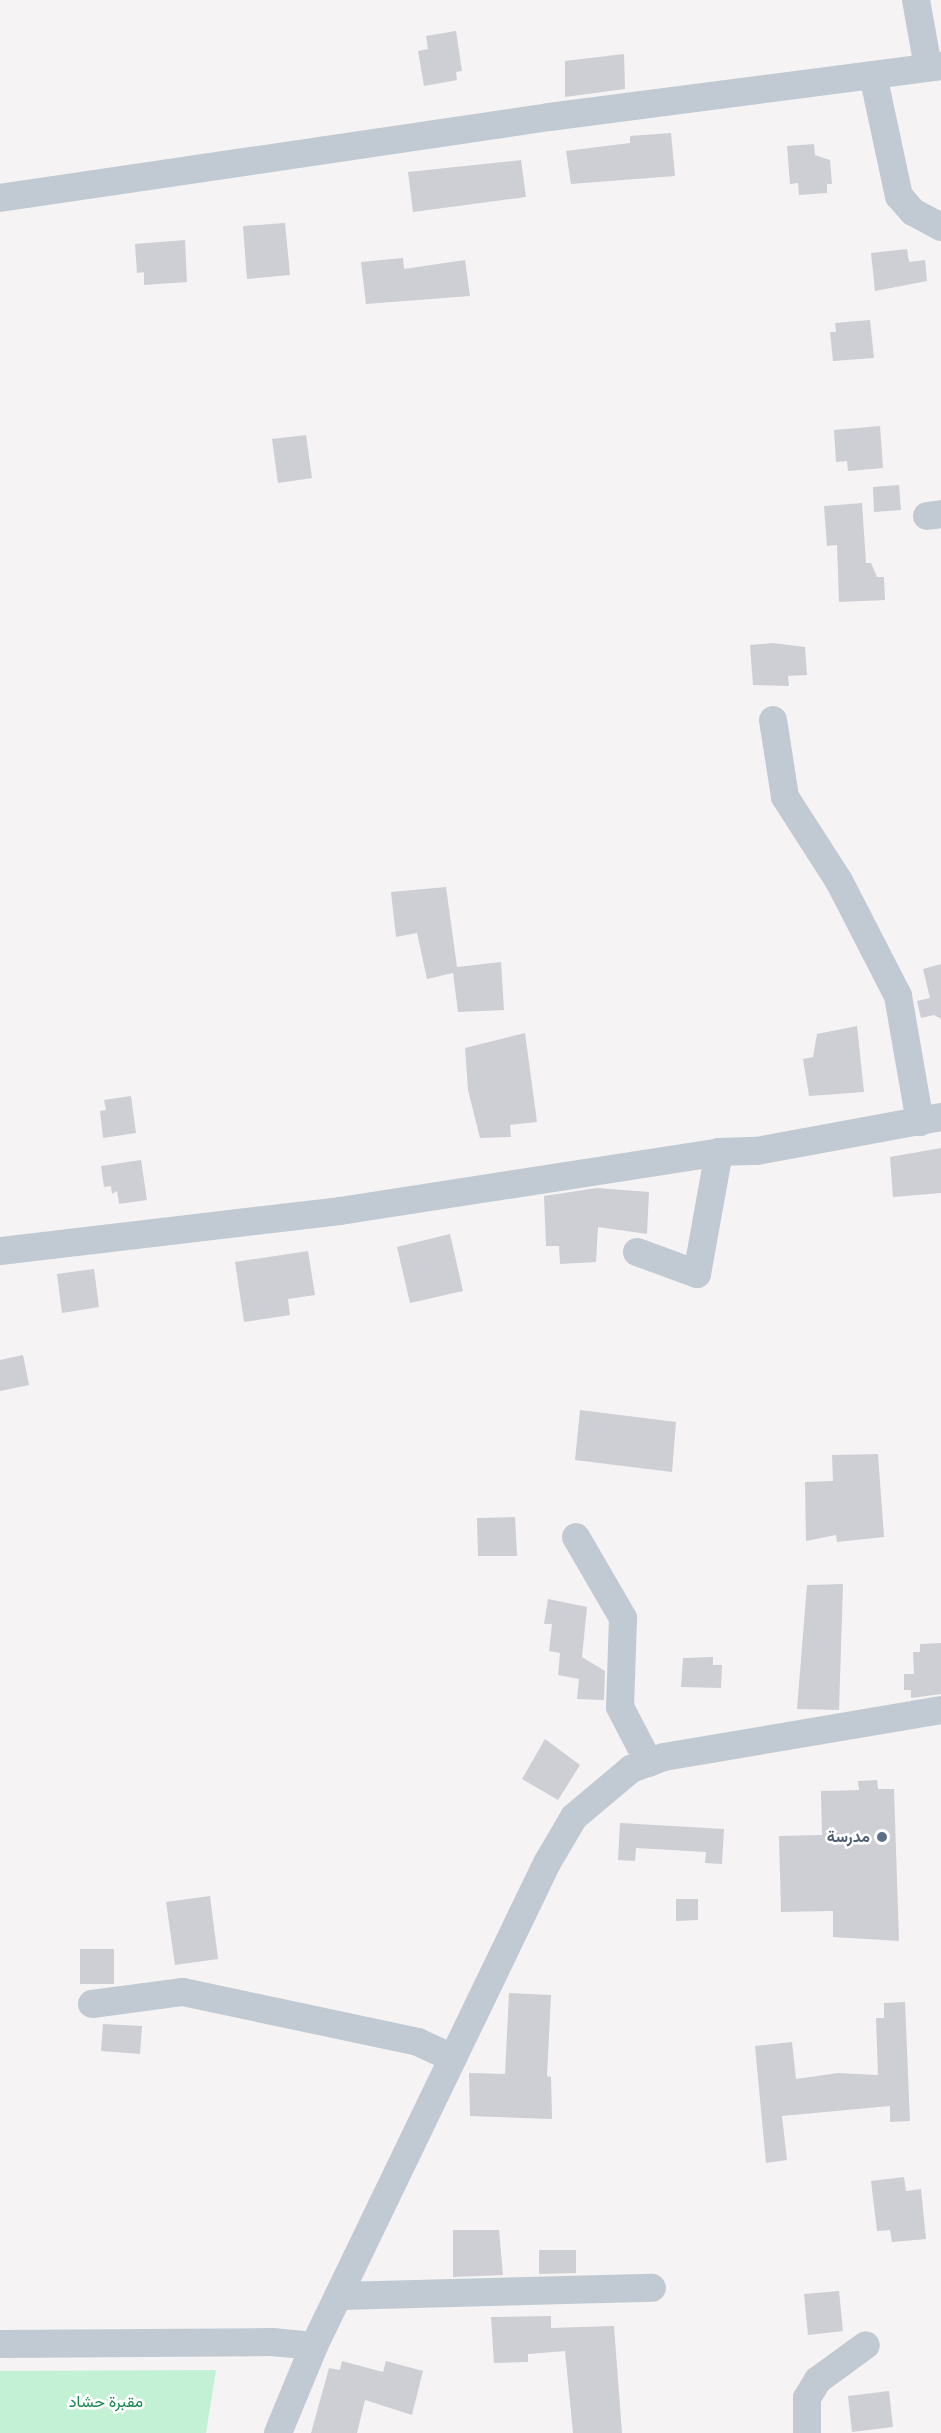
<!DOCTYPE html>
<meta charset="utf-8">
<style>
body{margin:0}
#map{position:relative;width:941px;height:2433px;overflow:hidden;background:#f5f3f3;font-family:"Fira Sans Condensed",Vazirmatn,sans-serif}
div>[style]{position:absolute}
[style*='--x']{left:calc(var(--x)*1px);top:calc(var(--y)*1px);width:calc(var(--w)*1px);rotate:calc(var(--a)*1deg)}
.green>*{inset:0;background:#c3f1d5}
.building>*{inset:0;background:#cdcfd5}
.minor>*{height:28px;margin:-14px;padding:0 14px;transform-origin:14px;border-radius:14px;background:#c1cad2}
.dots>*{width:16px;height:16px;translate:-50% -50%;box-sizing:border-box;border:3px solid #fff;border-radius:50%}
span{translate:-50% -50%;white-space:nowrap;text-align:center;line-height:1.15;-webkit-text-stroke:5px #fff;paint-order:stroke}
.service-label{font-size:16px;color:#4e5e75;font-weight:700}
.right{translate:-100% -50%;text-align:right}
.park-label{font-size:16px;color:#17864f}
</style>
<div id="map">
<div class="green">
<div style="clip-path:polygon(216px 2370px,206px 2433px,0 2433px,0 2371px)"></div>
</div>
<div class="building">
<div style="clip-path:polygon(456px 31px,462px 71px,456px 72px,457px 80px,424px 86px,418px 51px,428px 49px,426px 36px)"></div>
<div style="clip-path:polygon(624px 54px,625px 89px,565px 97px,565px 61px)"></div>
<div style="clip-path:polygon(671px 133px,675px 176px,571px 184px,566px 151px,630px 143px,630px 136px)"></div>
<div style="clip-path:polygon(814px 144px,815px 155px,830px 160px,832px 184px,827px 184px,827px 193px,799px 195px,798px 183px,790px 184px,787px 146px)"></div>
<div style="clip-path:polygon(521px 160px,526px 197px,413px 212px,408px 172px)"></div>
<div style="clip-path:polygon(285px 223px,290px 275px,247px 279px,243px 226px)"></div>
<div style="clip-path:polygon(185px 240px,187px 282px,144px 285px,144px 272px,137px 273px,135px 244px)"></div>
<div style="clip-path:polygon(907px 249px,909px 262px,925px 260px,927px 281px,875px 291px,871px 253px)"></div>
<div style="clip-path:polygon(403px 258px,404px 269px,465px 260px,470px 296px,366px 304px,361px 262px)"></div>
<div style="clip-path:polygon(870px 320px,874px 358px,833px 361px,830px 332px,836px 332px,835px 323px)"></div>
<div style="clip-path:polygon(880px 426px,883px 468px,848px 471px,847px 461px,836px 462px,834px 430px)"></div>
<div style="clip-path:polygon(306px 435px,312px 478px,278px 483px,272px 439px)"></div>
<div style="clip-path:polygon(899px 485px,901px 510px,874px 512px,873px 487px)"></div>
<div style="clip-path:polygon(862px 503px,866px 563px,871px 563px,877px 577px,884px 577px,885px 600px,839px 602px,837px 545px,827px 546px,824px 506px)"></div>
<div style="clip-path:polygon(773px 643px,805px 647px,807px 675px,788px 676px,789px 686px,753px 685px,750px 645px)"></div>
<div style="clip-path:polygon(446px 887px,457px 967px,501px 962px,504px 1010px,458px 1012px,453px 973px,427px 979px,417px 933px,396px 937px,391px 892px)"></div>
<div style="clip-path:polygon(941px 964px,941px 1019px,934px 1015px,921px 1018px,917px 1001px,930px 998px,923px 969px)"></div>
<div style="clip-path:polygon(857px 1026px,864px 1092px,809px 1096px,803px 1059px,813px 1057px,817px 1034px)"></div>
<div style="clip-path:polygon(525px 1033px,537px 1122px,510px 1125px,511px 1137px,480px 1138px,468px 1090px,465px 1048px)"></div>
<div style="clip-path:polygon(131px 1096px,136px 1133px,103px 1138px,100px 1111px,106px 1110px,104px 1100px)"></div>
<div style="clip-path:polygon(941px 1148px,941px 1193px,893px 1197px,890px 1157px)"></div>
<div style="clip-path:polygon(141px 1160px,147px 1200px,119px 1204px,117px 1191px,112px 1194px,111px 1186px,104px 1187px,101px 1166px)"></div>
<div style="clip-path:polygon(597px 1188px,649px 1192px,647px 1234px,598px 1227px,596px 1262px,560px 1264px,559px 1246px,546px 1246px,544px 1196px)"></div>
<div style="clip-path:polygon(450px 1234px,463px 1291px,410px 1303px,397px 1247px)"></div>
<div style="clip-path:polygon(308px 1251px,315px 1295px,288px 1299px,290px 1315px,244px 1322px,235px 1262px)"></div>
<div style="clip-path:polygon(94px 1269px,99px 1307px,62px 1313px,57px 1274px)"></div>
<div style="clip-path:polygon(23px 1355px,29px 1385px,0 1391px,0 1360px)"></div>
<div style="clip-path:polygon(580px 1410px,676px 1422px,672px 1472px,575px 1460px)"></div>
<div style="clip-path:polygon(878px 1454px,884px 1537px,837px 1542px,836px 1535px,806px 1541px,805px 1482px,833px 1481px,832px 1455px)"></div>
<div style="clip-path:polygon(515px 1517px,517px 1556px,478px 1556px,477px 1518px)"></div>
<div style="clip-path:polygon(843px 1584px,839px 1710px,797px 1709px,807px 1585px)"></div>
<div style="clip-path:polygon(548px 1599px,587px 1607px,582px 1657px,605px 1671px,604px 1700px,577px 1699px,579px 1679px,558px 1675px,560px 1653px,549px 1651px,552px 1624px,544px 1624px)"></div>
<div style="clip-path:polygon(941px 1643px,941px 1694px,911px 1698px,911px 1690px,904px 1690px,904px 1674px,914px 1674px,913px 1652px,920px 1652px,920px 1644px)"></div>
<div style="clip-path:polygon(713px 1657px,713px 1665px,722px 1665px,721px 1688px,681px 1687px,683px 1658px)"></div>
<div style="clip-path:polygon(545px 1739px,580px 1765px,558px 1800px,522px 1779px)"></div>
<div style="clip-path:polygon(877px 1780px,878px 1789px,894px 1789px,899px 1941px,833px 1937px,833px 1911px,781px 1912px,779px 1836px,822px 1835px,821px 1791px,859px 1790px,858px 1781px)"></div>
<div style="clip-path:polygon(620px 1823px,724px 1829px,722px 1864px,705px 1863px,706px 1852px,636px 1848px,635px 1861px,618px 1860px)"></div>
<div style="clip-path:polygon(210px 1896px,218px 1959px,175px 1965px,166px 1902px)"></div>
<div style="clip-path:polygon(676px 1899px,698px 1899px,698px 1920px,676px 1921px)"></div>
<div style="clip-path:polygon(80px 1949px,114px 1949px,114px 1984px,80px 1984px)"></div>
<div style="clip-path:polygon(509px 1993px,551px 1995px,547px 2076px,551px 2077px,552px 2119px,470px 2116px,469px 2073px,505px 2074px)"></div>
<div style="clip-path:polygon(905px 2002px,910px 2121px,890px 2122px,890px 2106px,782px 2116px,787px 2160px,766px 2163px,755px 2046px,792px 2042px,796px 2079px,838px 2073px,878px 2075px,876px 2018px,884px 2018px,884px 2003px)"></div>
<div style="clip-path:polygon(103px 2024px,142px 2026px,140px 2054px,101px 2051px)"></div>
<div style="clip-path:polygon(904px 2177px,906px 2191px,921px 2189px,926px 2239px,892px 2242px,890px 2230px,877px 2231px,871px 2181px)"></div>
<div style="clip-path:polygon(453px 2230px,499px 2230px,503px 2275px,453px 2277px)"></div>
<div style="clip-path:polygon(539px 2250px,576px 2250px,576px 2273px,539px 2274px)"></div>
<div style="clip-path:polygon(839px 2291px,843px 2331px,808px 2335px,804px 2294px)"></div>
<div style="clip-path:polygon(551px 2316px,551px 2328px,614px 2326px,622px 2433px,573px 2433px,565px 2351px,528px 2354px,528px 2362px,494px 2363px,491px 2317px)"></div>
<div style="clip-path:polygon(342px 2361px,383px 2372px,386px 2361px,423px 2371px,412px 2415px,365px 2400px,357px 2433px,311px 2433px,329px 2368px,340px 2370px)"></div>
<div style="clip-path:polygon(889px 2391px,893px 2427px,852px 2432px,848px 2396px)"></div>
</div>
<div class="minor">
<div style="--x:916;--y:0;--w:68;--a:79.8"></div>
<div style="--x:873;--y:75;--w:124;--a:77.9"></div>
<div style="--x:899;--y:196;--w:21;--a:49"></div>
<div style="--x:913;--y:212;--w:32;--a:28"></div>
<div style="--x:0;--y:198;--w:555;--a:-8.39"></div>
<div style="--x:549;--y:117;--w:395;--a:-7.4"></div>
<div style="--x:927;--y:516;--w:14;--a:-8"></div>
<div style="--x:773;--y:720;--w:78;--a:81.1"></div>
<div style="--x:785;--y:797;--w:100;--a:57.3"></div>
<div style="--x:839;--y:881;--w:129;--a:62.8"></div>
<div style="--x:898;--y:996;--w:128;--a:80.1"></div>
<div style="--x:0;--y:1251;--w:342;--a:-6.7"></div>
<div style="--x:340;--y:1211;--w:384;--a:-8.8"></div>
<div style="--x:719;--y:1152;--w:38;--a:-2"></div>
<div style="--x:757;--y:1151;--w:187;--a:-10.5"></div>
<div style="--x:637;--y:1252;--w:64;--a:20.1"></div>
<div style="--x:697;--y:1274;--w:124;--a:-79.8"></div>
<div style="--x:576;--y:1537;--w:94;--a:59.9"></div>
<div style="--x:623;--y:1618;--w:89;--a:91.9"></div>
<div style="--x:620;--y:1707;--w:63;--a:62.6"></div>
<div style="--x:92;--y:2004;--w:92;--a:-7.5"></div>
<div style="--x:183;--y:1992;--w:240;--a:12"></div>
<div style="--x:418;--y:2042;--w:38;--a:25"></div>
<div style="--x:340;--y:2296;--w:312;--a:-1.5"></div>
<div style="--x:0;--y:2344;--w:272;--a:-0.4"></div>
<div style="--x:272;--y:2342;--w:42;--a:5.4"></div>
<div style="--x:278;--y:2433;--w:94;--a:-67.5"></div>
<div style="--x:314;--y:2346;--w:536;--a:-64.25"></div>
<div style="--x:547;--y:1863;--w:53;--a:-59.6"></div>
<div style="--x:574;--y:1817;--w:75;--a:-40.1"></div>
<div style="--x:631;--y:1769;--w:35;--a:-20"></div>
<div style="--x:664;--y:1757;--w:281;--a:-9.6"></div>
<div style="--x:807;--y:2433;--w:35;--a:-90"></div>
<div style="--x:807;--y:2398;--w:21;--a:-59"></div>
<div style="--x:818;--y:2380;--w:59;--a:-36.1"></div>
</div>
<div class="dots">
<div style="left:882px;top:1837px;background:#5c6f8a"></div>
</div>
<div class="service-label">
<span class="right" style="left:870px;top:1837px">مدرسة</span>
</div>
<div class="park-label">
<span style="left:106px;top:2402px">مقبرة حشاد</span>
</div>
</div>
